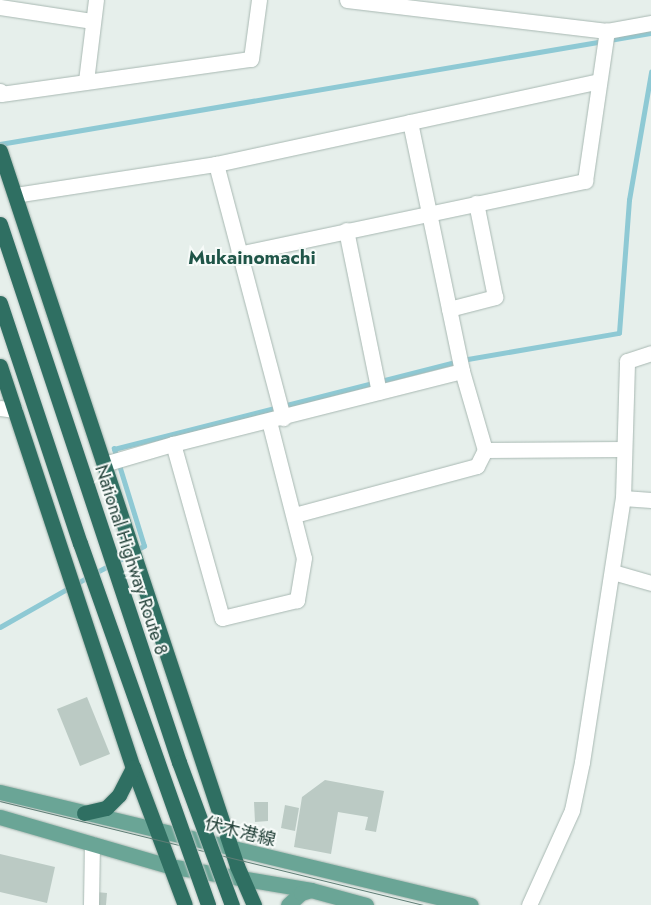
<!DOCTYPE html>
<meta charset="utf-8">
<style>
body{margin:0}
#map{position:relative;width:651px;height:905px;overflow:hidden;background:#e6efeb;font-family:Jost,"Noto Sans JP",sans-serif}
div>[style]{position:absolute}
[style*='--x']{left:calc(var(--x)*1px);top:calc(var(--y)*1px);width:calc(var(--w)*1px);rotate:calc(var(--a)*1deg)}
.stream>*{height:4.5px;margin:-2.25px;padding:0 2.25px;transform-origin:2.25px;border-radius:2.25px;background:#8ec9d4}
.building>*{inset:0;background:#bbcac4}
.roads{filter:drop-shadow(0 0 1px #a8b8b2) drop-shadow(0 0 1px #a8b8b2)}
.street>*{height:15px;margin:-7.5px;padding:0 7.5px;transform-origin:7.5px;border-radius:7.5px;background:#fff}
.primary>*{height:15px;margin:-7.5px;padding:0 7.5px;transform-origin:7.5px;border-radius:7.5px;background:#6aa596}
.highway>*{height:15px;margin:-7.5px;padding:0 7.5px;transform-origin:7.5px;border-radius:7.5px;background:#2f6f62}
.tram>*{height:1px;margin:-0.5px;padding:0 0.5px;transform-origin:0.5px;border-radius:0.5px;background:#5f7d75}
.bridges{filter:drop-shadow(0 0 1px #c2cac8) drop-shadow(0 0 1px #c2cac8)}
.highway-bridge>*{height:15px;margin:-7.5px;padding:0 7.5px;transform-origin:7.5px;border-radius:7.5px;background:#2f6f62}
span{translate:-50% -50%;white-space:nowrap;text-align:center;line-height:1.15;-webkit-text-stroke:4px #f7fbf9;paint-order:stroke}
.street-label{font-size:18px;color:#24423a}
.neighbourhood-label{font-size:19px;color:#1f5548;font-weight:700}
</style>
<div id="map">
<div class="stream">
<div style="--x:0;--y:144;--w:660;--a:-9.68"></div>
<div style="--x:136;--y:550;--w:9;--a:-27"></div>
<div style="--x:144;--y:546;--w:102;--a:-107.2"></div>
<div style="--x:114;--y:449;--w:359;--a:-14.3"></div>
<div style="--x:462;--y:360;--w:159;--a:-9.8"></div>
<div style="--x:619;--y:333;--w:133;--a:-85.7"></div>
<div style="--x:629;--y:200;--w:130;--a:-80.2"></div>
<div style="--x:95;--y:573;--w:40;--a:-28"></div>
<div style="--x:0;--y:627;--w:101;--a:-29.6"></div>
</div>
<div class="building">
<div style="clip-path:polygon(87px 697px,110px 754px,80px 766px,57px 709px)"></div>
<div style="clip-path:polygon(325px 780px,384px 791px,376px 832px,365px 830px,368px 817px,338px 812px,331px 854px,294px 847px,302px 797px)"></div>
<div style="clip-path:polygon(254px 802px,268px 802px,268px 821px,255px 822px)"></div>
<div style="clip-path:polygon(285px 805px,299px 808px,295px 831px,281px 828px)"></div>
<div style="clip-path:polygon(0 854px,55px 867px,47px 903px,0 892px)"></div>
<div style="clip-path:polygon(96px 892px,107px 893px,106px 905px,94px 905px)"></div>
</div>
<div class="roads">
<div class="street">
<div style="--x:347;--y:0;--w:262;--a:6.8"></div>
<div style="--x:607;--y:31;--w:45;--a:-10.3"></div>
<div style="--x:0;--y:7;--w:94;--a:8.6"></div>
<div style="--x:86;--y:81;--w:82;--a:-83"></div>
<div style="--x:0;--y:91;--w:3;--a:72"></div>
<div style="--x:1;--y:94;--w:252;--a:-8"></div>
<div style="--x:251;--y:59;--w:60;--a:-82.3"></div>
<div style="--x:410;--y:122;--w:193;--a:-12.2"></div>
<div style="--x:216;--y:164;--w:263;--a:75.2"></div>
<div style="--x:15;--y:195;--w:203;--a:-8.8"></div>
<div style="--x:216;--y:164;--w:198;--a:-12.2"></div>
<div style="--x:410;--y:122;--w:254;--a:78.2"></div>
<div style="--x:346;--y:230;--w:165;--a:78.5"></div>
<div style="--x:238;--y:254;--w:355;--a:-11.9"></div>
<div style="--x:585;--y:181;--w:152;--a:-81.7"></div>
<div style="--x:449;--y:309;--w:48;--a:-14.6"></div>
<div style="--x:495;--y:297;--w:96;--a:-101.4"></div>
<div style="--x:0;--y:408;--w:15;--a:8"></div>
<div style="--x:269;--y:421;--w:141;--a:75.7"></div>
<div style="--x:304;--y:558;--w:43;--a:99.5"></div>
<div style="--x:297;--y:600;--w:77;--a:166.5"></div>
<div style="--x:222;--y:618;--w:181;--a:-105.7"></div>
<div style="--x:173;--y:444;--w:298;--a:-14.2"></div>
<div style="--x:462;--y:371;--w:82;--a:73.8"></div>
<div style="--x:485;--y:450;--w:18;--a:117"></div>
<div style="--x:477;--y:466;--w:189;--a:165"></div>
<div style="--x:485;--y:450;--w:139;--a:-0.4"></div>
<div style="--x:104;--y:464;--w:72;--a:-16.2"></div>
<div style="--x:623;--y:498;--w:28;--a:4"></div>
<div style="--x:613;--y:572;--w:40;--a:16"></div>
<div style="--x:91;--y:905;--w:61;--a:-89.1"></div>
<div style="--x:529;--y:905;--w:104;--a:-65.6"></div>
<div style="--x:572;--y:810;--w:49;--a:-78.2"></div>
<div style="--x:582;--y:762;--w:267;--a:-81.2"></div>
<div style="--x:623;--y:498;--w:137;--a:-88.3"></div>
<div style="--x:627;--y:361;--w:25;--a:-18"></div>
</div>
<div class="primary">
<div style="--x:0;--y:792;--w:484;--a:13.5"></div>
<div style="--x:0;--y:817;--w:176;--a:16.2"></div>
<div style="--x:169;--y:866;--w:144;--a:9.6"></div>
<div style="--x:311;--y:890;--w:57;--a:15.3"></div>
<div style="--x:288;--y:905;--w:18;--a:-43"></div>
<div style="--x:301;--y:893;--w:10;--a:-17"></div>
</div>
<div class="highway">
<div style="--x:0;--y:151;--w:753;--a:71.66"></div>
<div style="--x:237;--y:866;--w:43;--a:66.4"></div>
<div style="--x:0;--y:366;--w:422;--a:71.7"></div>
<div style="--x:133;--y:767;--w:147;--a:69.4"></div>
<div style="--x:84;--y:813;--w:23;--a:-13"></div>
<div style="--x:106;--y:808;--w:18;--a:-45"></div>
<div style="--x:119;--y:795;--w:31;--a:-63"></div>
</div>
</div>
<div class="tram">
<div style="--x:0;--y:801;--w:437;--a:13.8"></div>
</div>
<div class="bridges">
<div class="highway-bridge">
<div style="--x:0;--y:224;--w:567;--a:71.6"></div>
<div style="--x:179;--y:762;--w:153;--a:69.7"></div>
<div style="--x:0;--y:303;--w:253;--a:71.6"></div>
<div style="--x:80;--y:543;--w:384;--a:70.5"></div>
</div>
</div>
<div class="street-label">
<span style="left:131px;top:560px;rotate:72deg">National Highway Route 8</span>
<span style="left:240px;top:832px;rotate:14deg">伏木港線</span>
</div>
<div class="neighbourhood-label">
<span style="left:252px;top:258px">Mukainomachi</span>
</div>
</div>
